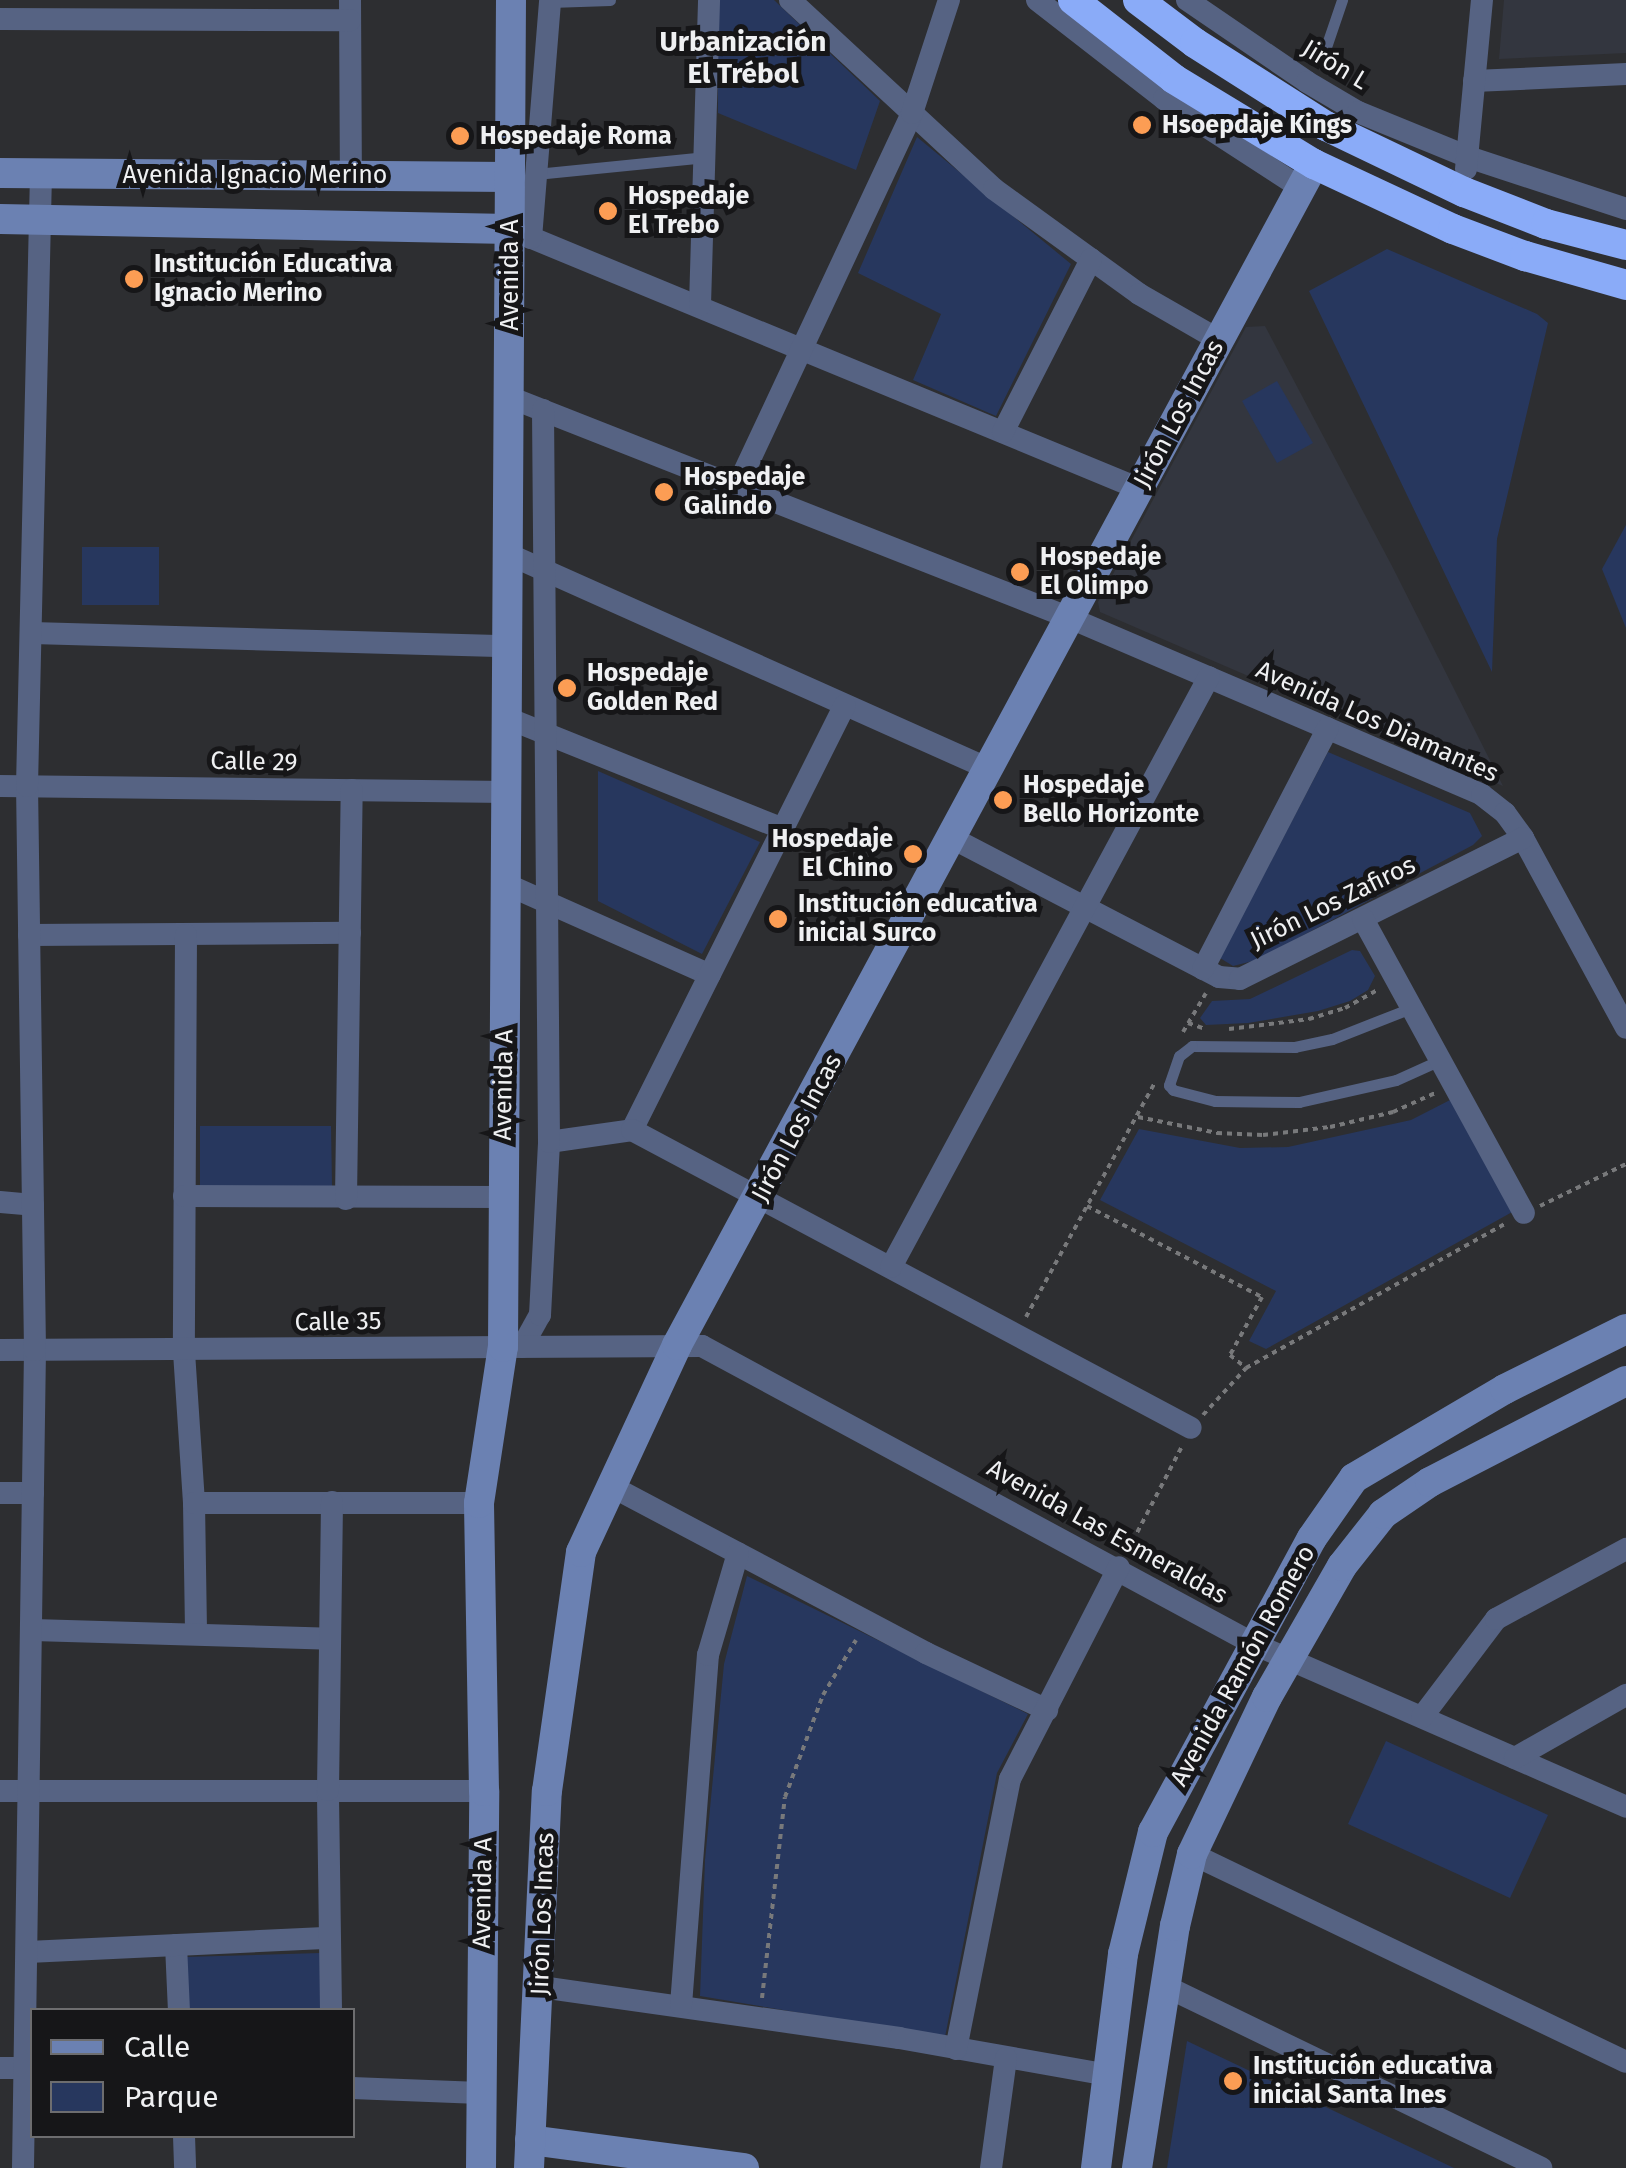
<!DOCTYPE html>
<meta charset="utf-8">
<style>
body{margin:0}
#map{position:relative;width:1626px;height:2168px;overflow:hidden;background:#2d2e31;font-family:"Fira Sans",sans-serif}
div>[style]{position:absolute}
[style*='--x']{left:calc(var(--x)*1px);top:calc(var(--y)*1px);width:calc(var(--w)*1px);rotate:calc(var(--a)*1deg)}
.built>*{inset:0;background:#33363f}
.green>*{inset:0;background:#27375e}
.path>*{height:4px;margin-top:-2px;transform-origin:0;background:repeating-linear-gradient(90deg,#78797b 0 5px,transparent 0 10px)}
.lane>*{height:11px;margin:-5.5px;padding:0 5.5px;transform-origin:5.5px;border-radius:5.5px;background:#566383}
.street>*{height:22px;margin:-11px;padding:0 11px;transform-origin:11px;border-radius:11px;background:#566383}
.secondary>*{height:30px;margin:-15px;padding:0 15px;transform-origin:15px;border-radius:15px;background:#6b81b2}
.highway>*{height:30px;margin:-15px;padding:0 15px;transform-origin:15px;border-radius:15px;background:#8aabf8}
.dots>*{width:28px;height:28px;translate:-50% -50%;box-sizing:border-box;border:5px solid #161618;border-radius:50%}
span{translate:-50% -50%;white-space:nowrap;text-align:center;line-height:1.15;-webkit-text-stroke:10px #161618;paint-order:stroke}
.street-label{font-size:25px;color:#eff0f2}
.poi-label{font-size:25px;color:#eff0f2;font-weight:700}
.left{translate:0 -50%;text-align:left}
.right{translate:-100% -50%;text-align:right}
.neighbourhood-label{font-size:28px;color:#eff0f2;font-weight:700}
.legend{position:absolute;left:30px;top:2008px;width:325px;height:130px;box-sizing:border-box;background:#161618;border:2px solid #6d6d6f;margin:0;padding:12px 18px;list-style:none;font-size:30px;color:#eff0f2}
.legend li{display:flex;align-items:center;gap:20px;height:50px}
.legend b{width:50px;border:2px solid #6d6d6f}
</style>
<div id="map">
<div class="built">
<div style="clip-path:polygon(1504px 0,1626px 0,1626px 53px,1499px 59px)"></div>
<div style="clip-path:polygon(1265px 326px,1393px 568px,1503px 786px,1100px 612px,1098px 602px,1246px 327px)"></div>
</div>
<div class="green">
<div style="clip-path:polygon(717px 0,774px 0,880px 101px,856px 170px,718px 113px)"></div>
<div style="clip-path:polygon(917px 137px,1071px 264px,996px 416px,913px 380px,941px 314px,858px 273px)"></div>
<div style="clip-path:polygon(1387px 249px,1537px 314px,1548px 323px,1497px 539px,1492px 672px,1309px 291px)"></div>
<div style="clip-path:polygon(1277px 381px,1313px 443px,1277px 463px,1242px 401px)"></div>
<div style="clip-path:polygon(1626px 525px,1626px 628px,1602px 569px)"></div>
<div style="clip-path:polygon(82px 547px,159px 547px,159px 605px,82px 605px)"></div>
<div style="clip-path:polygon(1328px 752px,1470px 813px,1482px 836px,1473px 845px,1257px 960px,1233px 966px,1220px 958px)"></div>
<div style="clip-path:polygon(598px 771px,760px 842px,702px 954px,598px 901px)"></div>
<div style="clip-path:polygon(1352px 950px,1360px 951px,1375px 976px,1368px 990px,1350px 1001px,1318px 1011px,1248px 1023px,1206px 1025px,1200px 1018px,1212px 1001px,1250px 999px)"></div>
<div style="clip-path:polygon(1452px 1099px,1514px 1211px,1266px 1349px,1249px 1341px,1276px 1291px,1100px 1200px,1139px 1129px,1240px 1148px,1288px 1147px,1411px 1120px)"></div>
<div style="clip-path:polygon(200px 1126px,331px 1126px,332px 1186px,200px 1186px)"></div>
<div style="clip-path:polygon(747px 1576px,1028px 1714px,997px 1773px,945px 2037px,700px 1996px,705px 1860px,724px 1664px)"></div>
<div style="clip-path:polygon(1386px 1741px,1548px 1815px,1510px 1898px,1348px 1824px)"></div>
<div style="clip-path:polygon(320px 1953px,322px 2010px,186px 2010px,184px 1957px)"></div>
<div style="clip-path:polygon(1187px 2041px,1454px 2168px,1167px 2168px)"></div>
</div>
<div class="path">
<div style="--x:1188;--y:1023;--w:18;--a:19"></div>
<div style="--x:1229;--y:1029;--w:81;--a:-7.1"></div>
<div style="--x:1309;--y:1019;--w:38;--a:-17"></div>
<div style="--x:1345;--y:1008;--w:37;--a:-29"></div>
<div style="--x:1183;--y:1032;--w:45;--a:-59.5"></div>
<div style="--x:1138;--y:1117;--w:81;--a:11.4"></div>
<div style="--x:1217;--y:1133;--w:46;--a:2.5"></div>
<div style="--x:1263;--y:1135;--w:67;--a:-6.8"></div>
<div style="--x:1330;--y:1127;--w:65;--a:-13.4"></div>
<div style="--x:1393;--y:1112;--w:46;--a:-24.3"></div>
<div style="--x:1087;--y:1206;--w:197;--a:27.5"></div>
<div style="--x:1262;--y:1297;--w:66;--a:118.9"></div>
<div style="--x:1230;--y:1355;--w:21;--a:39"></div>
<div style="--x:1540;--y:1206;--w:96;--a:-26"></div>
<div style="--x:1026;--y:1317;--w:266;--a:-61.2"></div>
<div style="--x:1203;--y:1415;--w:64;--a:-47.5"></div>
<div style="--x:1246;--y:1368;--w:296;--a:-29.1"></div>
<div style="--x:1128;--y:1550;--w:115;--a:-62.5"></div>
<div style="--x:762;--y:1998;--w:202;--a:-83.5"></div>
<div style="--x:785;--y:1797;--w:109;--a:-69.6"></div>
<div style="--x:823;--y:1695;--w:64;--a:-59"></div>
</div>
<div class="lane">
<div style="--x:550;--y:2;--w:60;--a:-1.9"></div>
<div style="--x:1325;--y:50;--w:53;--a:-71.2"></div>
<div style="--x:536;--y:174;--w:171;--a:-5.7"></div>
<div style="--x:1411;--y:1008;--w:85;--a:158.6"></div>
<div style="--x:1332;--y:1039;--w:38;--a:168"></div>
<div style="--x:1295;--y:1047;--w:103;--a:-179.4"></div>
<div style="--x:1192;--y:1046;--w:16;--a:142"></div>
<div style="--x:1179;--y:1056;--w:31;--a:109"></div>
<div style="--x:1169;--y:1085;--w:6;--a:51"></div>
<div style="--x:1173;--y:1090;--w:43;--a:14.7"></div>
<div style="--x:1215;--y:1101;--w:84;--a:0.7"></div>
<div style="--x:1299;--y:1102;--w:99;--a:-12.8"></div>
<div style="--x:1396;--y:1080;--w:48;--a:-24.4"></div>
</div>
<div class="street">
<div style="--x:350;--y:0;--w:176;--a:89.7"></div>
<div style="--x:790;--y:0;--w:278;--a:42.8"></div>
<div style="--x:994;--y:189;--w:179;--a:35.9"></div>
<div style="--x:1139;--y:294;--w:92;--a:29.9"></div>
<div style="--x:1037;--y:0;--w:161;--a:37.9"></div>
<div style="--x:1164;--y:99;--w:163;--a:33"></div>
<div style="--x:1187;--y:0;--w:145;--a:34.3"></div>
<div style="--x:1307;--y:82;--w:59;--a:30.5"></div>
<div style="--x:1358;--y:112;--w:119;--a:22.2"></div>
<div style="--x:1468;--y:157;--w:166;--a:18.2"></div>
<div style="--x:0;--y:19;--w:350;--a:0.2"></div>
<div style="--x:1474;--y:81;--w:152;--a:-2.6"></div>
<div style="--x:1466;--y:169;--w:170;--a:-84.6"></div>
<div style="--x:510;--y:229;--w:682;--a:22.43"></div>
<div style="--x:531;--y:238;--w:239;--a:-85.4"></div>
<div style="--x:700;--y:305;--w:305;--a:-88.3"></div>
<div style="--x:509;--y:397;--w:603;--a:21.5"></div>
<div style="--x:1070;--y:618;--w:448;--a:23.2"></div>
<div style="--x:1482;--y:795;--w:29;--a:38"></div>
<div style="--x:1505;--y:813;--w:31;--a:54"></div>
<div style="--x:1523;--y:838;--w:216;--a:61.5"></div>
<div style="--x:1003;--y:432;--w:194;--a:-63"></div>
<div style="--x:737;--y:487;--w:413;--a:-64.9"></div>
<div style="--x:912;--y:113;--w:119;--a:-71.9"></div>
<div style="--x:508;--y:554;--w:527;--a:24.08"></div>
<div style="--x:32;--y:633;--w:475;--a:1.6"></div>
<div style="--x:507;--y:718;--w:297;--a:21.9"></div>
<div style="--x:0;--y:786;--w:507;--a:0.68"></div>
<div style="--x:952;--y:838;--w:301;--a:27.5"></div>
<div style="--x:1219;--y:977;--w:21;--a:5"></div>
<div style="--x:1240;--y:979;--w:316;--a:-26.5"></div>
<div style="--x:506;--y:884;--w:223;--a:24"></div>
<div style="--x:1363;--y:919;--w:335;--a:61.3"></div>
<div style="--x:29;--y:935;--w:321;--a:-0.4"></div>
<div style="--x:186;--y:935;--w:417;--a:90.3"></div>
<div style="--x:184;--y:1352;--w:151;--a:86.2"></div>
<div style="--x:194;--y:1503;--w:129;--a:89.1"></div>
<div style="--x:1203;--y:969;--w:271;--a:-62.6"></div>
<div style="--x:632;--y:1130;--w:475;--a:-63.4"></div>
<div style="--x:549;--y:1142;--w:84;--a:-8.2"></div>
<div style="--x:632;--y:1130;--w:633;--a:28.06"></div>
<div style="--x:184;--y:1196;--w:317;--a:0.2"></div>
<div style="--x:346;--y:1199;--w:409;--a:-89.2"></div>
<div style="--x:0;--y:1202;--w:33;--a:5"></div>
<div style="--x:891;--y:1267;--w:670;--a:-61.68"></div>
<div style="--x:522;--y:1347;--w:37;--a:-61"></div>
<div style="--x:540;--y:1315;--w:173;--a:-87"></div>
<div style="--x:549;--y:1142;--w:732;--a:-90.47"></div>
<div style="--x:0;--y:1350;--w:702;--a:-0.33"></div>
<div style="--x:702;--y:1346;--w:630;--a:28.36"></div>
<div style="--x:1256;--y:1645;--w:404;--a:23.6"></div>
<div style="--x:609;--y:1485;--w:359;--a:27.9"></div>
<div style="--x:926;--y:1653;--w:134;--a:25.2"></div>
<div style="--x:0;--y:1493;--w:33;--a:0"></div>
<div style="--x:194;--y:1503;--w:285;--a:0"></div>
<div style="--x:33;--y:1630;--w:297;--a:1.7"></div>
<div style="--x:1422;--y:1717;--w:123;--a:-52.9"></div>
<div style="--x:1496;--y:1619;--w:148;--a:-28.3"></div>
<div style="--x:1515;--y:1758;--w:128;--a:-29.6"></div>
<div style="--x:0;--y:1791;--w:484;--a:0"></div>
<div style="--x:1192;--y:1854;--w:481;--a:25.6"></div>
<div style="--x:176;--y:1945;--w:65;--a:87.4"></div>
<div style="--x:28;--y:1952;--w:302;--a:-2.7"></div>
<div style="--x:1165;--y:1986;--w:418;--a:25.8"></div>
<div style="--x:541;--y:1987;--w:362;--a:8.1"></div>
<div style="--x:899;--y:2038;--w:212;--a:10"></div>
<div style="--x:681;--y:2005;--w:351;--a:-85.6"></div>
<div style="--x:708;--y:1655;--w:106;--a:-73.6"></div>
<div style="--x:331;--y:2010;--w:220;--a:-90.8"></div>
<div style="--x:328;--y:1790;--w:288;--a:-89.2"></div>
<div style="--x:956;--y:2049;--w:275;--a:-78.7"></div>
<div style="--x:1010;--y:1779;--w:238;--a:-62.8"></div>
<div style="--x:0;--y:2068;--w:25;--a:0"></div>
<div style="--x:352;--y:2088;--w:128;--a:2.2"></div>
<div style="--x:184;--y:2136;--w:32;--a:88"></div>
<div style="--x:23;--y:2168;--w:818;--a:-89.16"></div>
<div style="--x:35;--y:1350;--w:564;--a:-90.81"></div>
<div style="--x:27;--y:786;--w:612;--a:-88.69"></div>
<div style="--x:991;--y:2168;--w:111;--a:-82.2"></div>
</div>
<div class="secondary">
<div style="--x:0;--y:173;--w:510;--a:0.45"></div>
<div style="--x:0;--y:219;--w:510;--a:1.12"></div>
<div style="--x:530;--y:2140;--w:216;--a:7.5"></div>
<div style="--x:481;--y:2168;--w:377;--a:-89.5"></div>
<div style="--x:484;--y:1791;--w:288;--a:-91"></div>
<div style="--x:479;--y:1503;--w:158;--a:-81.3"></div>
<div style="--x:503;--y:1347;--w:1347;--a:-89.66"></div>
<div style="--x:529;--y:2168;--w:377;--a:-87.3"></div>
<div style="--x:547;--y:1791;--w:241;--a:-81.9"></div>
<div style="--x:581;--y:1552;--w:228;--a:-65.1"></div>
<div style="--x:677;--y:1345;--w:1342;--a:-61.66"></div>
<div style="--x:1096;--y:2168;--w:216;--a:-82.8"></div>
<div style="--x:1123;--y:1954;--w:126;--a:-76.2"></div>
<div style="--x:1153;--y:1832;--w:334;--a:-61.6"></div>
<div style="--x:1312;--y:1538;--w:73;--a:-55"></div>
<div style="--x:1354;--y:1478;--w:175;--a:-30.5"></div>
<div style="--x:1505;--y:1389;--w:135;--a:-26.4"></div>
<div style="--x:1137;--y:2168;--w:245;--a:-81.1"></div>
<div style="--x:1175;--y:1926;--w:74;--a:-76.7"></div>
<div style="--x:1192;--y:1854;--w:174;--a:-64.5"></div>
<div style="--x:1267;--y:1697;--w:151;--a:-60.2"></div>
<div style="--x:1342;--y:1566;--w:66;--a:-51.7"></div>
<div style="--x:1383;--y:1514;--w:57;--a:-34.2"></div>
<div style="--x:1430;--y:1482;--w:220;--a:-27.3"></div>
</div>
<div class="highway">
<div style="--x:1073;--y:0;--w:128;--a:38"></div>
<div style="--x:1174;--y:79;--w:164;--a:31.3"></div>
<div style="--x:1314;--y:164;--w:153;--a:25.1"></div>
<div style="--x:1453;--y:229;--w:77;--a:20.6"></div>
<div style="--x:1525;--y:256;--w:105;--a:16"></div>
<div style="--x:1138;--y:0;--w:71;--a:37"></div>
<div style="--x:1195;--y:43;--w:155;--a:32.4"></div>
<div style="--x:1326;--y:126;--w:153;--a:25.6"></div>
<div style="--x:1464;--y:192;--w:88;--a:21.3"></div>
<div style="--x:1546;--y:224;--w:83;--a:14.7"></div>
</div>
<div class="dots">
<div style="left:1142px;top:125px;background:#fc9d54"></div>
<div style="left:460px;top:136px;background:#fc9d54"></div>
<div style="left:608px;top:211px;background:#fc9d54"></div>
<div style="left:134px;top:279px;background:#fc9d54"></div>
<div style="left:664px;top:492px;background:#fc9d54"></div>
<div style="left:1020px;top:572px;background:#fc9d54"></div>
<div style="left:567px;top:688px;background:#fc9d54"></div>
<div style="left:1003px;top:800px;background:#fc9d54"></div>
<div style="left:913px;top:854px;background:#fc9d54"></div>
<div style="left:778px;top:919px;background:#fc9d54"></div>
<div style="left:1233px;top:2081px;background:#fc9d54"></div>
</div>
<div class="street-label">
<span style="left:1335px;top:65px;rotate:31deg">Jirón L</span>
<span style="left:255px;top:175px">Avenida Ignacio Merino</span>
<span style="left:510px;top:275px;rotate:-90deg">Avenida A</span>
<span style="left:1179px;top:414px;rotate:-62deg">Jirón Los Incas</span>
<span style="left:1377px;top:722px;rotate:24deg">Avenida Los Diamantes</span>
<span style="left:254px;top:762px;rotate:1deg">Calle 29</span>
<span style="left:1333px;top:903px;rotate:-26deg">Jirón Los Zafiros</span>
<span style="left:504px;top:1085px;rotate:-89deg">Avenida A</span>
<span style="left:797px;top:1128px;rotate:-62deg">Jirón Los Incas</span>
<span style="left:338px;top:1322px;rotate:-1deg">Calle 35</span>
<span style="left:1107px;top:1532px;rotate:29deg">Avenida Las Esmeraldas</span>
<span style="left:1243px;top:1666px;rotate:-61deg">Avenida Ramón Romero</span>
<span style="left:483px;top:1893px;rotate:-89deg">Avenida A</span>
<span style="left:543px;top:1914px;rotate:-88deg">Jirón Los Incas</span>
</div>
<div class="poi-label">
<span class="left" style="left:1162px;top:125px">Hsoepdaje Kings</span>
<span class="left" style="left:480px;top:136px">Hospedaje Roma</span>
<span class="left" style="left:628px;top:211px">Hospedaje<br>El Trebo</span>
<span class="left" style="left:154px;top:279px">Institución Educativa<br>Ignacio Merino</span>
<span class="left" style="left:684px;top:492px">Hospedaje<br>Galindo</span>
<span class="left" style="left:1040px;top:572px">Hospedaje<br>El Olimpo</span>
<span class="left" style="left:587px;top:688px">Hospedaje<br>Golden Red</span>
<span class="left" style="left:1023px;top:800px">Hospedaje<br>Bello Horizonte</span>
<span class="right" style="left:893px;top:854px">Hospedaje<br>El Chino</span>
<span class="left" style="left:798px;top:919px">Institución educativa<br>inicial Surco</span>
<span class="left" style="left:1253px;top:2081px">Institución educativa<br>inicial Santa Ines</span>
</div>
<div class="neighbourhood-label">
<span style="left:743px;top:58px">Urbanización<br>El Trébol</span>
</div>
<ul class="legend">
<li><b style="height:12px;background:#6b81b2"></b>Calle</li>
<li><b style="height:28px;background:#27375e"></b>Parque</li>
</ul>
</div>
